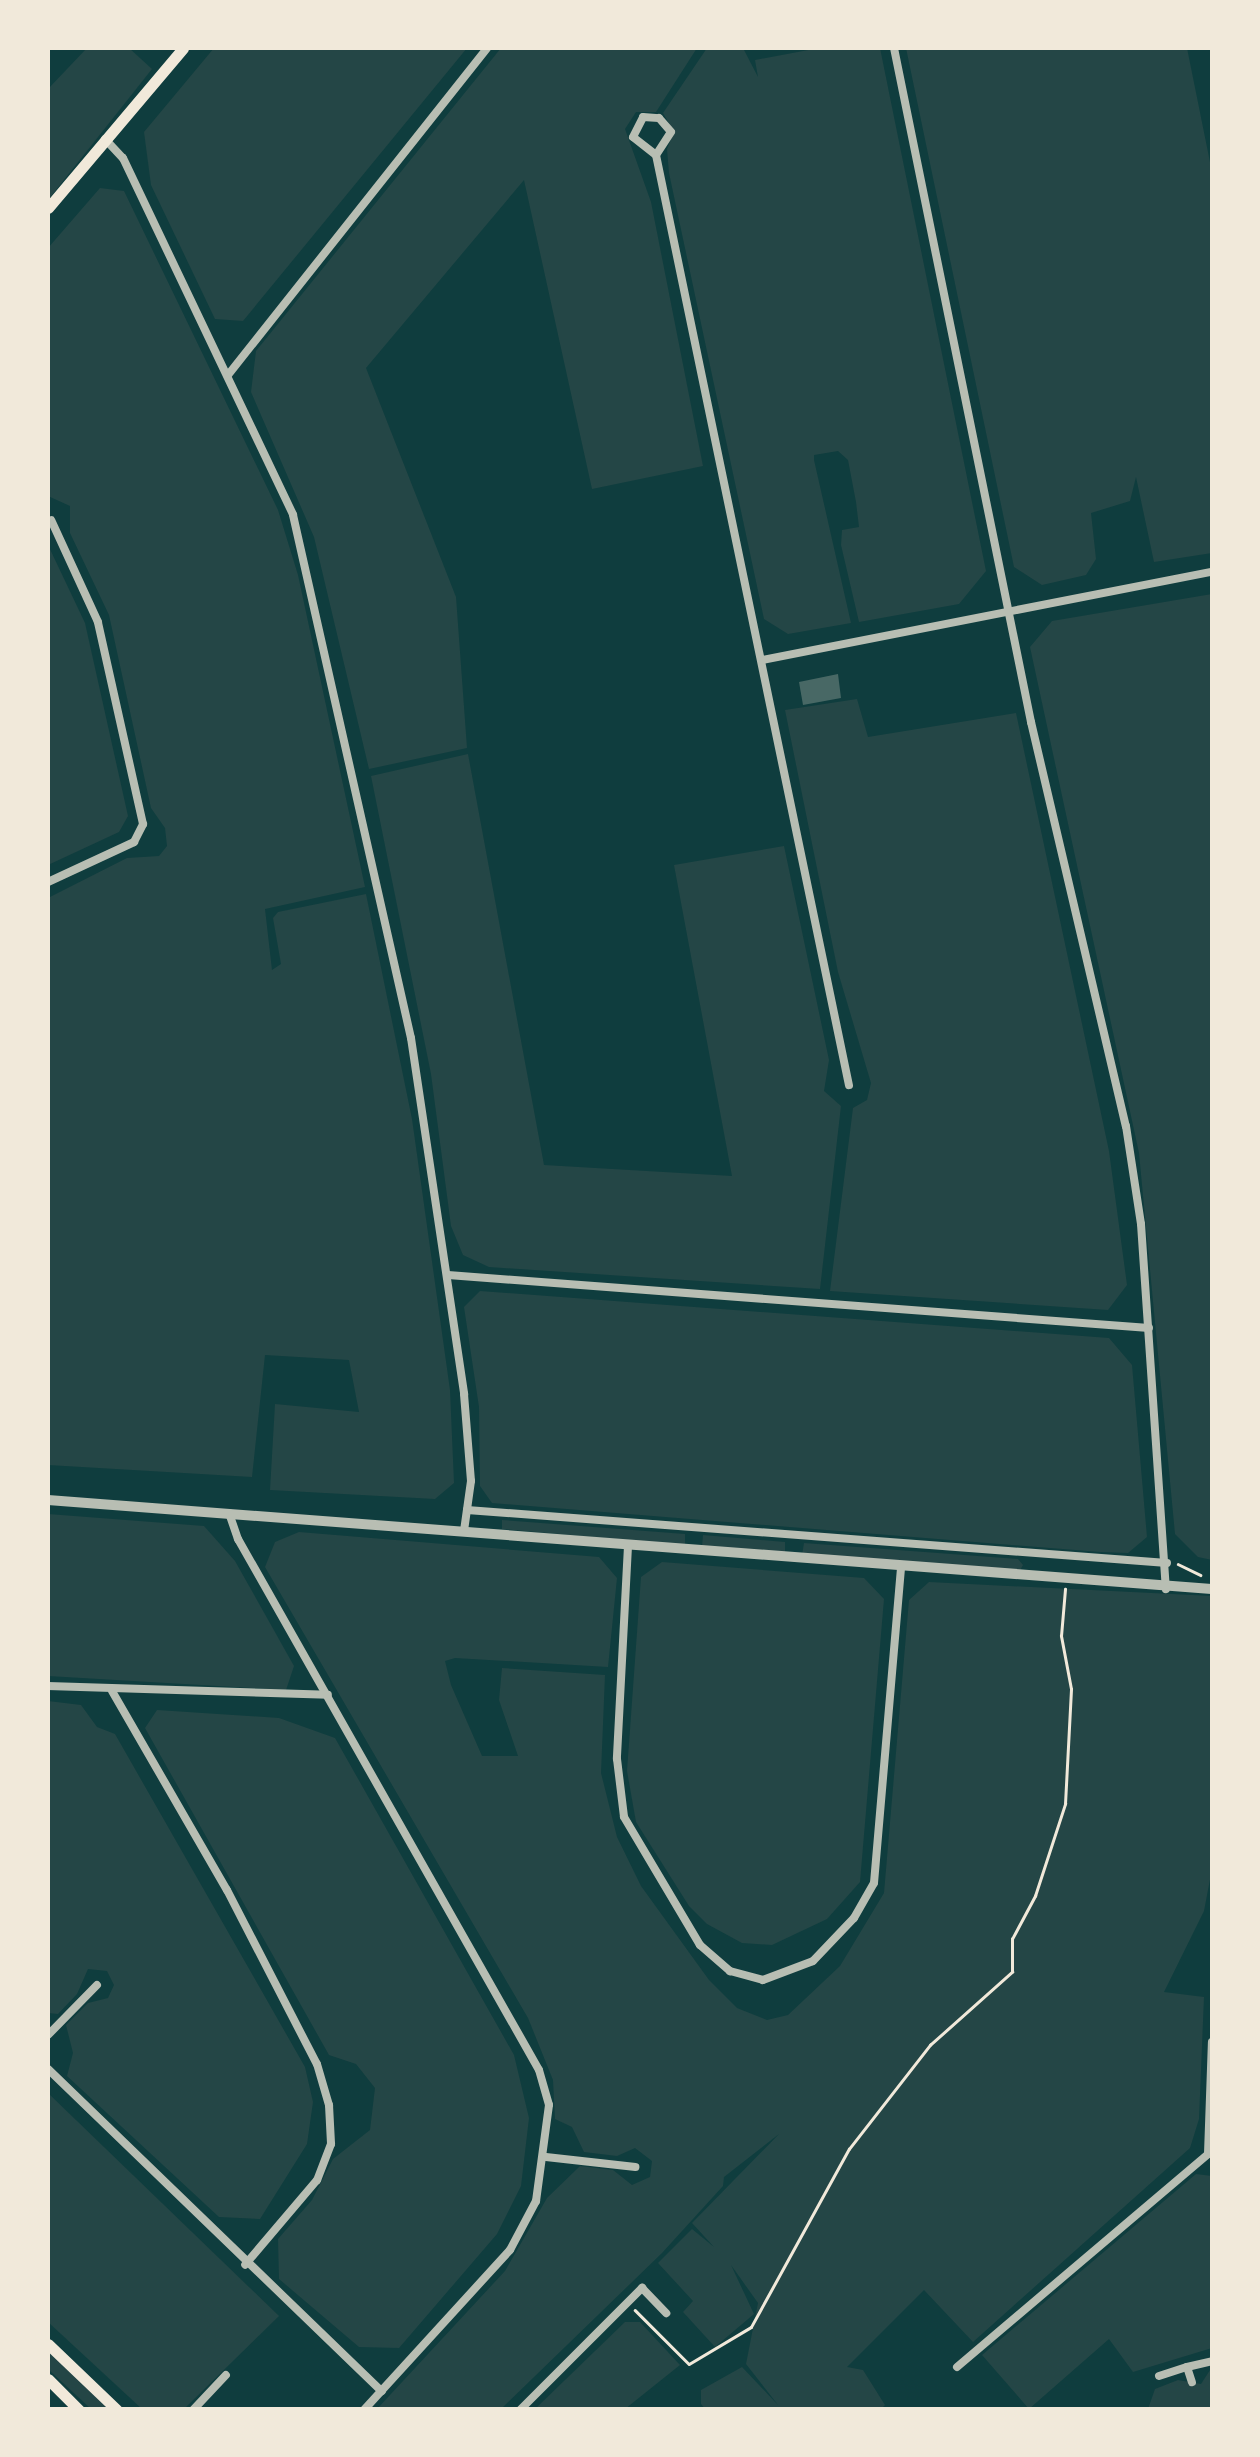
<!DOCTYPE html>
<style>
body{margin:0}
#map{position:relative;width:1260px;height:2457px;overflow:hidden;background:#0f3d3e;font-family:"PT Sans",sans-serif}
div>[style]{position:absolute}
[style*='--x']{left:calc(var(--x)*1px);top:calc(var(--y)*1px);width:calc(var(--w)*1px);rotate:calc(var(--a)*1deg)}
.green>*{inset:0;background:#244646}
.building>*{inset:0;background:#486865}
.path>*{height:2.5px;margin:-1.25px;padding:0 1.25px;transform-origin:1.25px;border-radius:1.25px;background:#f1e9da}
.minor>*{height:8px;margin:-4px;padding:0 4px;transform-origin:4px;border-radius:4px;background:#b8beb3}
.tertiary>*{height:10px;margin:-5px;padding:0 5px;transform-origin:5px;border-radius:5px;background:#b8beb3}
.secondary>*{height:11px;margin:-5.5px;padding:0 5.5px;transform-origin:5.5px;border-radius:5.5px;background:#f1e9da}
span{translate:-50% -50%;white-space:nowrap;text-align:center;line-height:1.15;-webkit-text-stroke:10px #f1e9da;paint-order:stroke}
.frame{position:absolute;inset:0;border:50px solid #f1e9da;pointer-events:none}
</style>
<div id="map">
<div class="green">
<div style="clip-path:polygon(87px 48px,129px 48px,152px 69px,48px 200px,48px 89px)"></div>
<div style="clip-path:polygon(214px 48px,467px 48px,243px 321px,215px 319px,151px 185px,144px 132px)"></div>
<div style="clip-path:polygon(501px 48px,697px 48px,656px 112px,636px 112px,625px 129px,651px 202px,703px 466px,592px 489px,524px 180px,366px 368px,456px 597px,467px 748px,369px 769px,314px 537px,251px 392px,256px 351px)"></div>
<div style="clip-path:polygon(707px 48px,743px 48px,758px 77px,755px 60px,819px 48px,880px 48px,986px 571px,959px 604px,859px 622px,841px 545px,842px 530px,859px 527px,856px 502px,848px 460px,838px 451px,814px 455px,814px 460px,851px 623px,788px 634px,764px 619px,669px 173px,667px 149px,674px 132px,663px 113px)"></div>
<div style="clip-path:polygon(906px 48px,1187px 48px,1212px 172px,1212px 553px,1154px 562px,1136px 477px,1130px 501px,1091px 513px,1096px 559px,1086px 575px,1042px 585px,1014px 567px)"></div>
<div style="clip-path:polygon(100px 188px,124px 191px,278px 510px,298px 575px,365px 887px,265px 909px,272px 970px,281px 964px,273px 918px,278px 912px,366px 894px,412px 1119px,450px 1390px,454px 1483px,435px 1499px,270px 1490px,275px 1404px,359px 1412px,349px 1360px,265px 1355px,252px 1477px,48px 1465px,48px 898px,127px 858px,159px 856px,167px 846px,165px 828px,151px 808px,109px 615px,70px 533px,70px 506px,48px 496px,48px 248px)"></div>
<div style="clip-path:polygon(48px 545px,85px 623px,128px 816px,119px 832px,48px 865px)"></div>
<div style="clip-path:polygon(1212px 594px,1212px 1560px,1198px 1557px,1175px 1534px,1139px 1153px,1030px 647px,1052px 621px)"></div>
<div style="clip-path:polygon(857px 699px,868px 737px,1016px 713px,1109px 1151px,1127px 1285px,1108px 1310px,830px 1291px,853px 1108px,867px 1100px,871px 1083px,838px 972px,785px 710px)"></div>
<div style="clip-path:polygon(468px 754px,544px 1165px,732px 1176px,674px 865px,784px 846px,829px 1060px,824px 1091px,841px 1106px,820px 1289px,489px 1267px,463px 1255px,451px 1226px,431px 1074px,371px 776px)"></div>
<div style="clip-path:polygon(480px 1291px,1109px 1338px,1132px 1365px,1147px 1537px,1128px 1553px,1100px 1552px,492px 1503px,480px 1486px,479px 1407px,464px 1307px)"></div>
<div style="clip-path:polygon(48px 1514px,204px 1526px,235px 1561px,294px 1666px,286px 1690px,48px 1676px)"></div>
<div style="clip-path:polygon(502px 1520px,685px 1534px,685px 1545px,502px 1529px)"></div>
<div style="clip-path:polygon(299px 1532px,599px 1557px,617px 1578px,608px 1667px,455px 1658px,445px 1661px,451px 1685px,482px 1756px,518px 1756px,499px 1700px,502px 1668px,605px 1675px,601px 1773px,617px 1837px,641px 1886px,709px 1980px,737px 2008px,767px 2020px,788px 2015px,840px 1966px,884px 1893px,909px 1600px,929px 1582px,1212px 1596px,1212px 1869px,1204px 1911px,1164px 1992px,1204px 1997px,1199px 2119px,1190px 2148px,973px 2342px,924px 2290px,847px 2367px,863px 2370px,885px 2405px,881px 2409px,706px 2410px,701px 2404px,701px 2390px,742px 2367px,778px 2405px,746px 2364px,758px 2303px,731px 2265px,754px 2314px,715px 2347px,683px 2312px,693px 2301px,658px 2263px,692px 2229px,714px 2247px,692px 2223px,779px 2134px,724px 2177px,723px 2186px,662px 2253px,501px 2409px,377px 2409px,505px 2271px,547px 2198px,580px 2166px,613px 2170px,632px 2185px,650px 2177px,652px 2161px,635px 2148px,617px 2156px,584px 2152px,572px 2127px,555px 2119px,553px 2080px,528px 2018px,265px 1567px,275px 1542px)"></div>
<div style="clip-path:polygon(703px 1535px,785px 1542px,785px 1553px,702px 1547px)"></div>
<div style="clip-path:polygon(804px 1543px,1018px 1559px,1023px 1565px,1019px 1572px,802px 1555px)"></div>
<div style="clip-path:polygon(662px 1562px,864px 1578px,884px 1599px,860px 1882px,827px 1919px,772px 1945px,742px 1943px,707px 1924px,689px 1906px,636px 1822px,627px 1771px,641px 1577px)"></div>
<div style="clip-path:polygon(48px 1701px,81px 1705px,97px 1727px,115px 1734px,305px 2067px,313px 2102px,307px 2144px,260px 2219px,219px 2217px,67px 2076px,73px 2053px,66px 2025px,88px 2003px,108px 1998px,114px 1985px,107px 1971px,88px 1969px,77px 1994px,58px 2014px,48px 2013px)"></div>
<div style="clip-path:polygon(157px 1710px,279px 1718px,335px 1738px,514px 2055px,529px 2118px,521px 2186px,497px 2234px,399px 2348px,359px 2347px,279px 2279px,278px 2239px,312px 2200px,333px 2159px,370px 2130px,375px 2088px,356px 2064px,329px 2055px,145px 1728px)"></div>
<div style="clip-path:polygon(48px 2093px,279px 2316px,184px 2409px,142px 2409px,48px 2322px)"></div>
<div style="clip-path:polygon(1196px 2174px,1212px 2176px,1212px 2348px,1133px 2372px,1109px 2339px,1029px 2409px,982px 2355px)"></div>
<div style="clip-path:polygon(625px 2322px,640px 2322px,680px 2365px,625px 2409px,535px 2409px)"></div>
<div style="clip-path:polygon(48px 2349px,112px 2409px,91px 2409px,48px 2369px)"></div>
<div style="clip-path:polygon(1212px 2367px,1212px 2409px,1148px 2409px,1155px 2389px,1178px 2380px,1201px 2384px)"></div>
</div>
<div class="building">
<div style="clip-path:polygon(838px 674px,841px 698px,803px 705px,799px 682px)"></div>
</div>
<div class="path">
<div style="--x:1178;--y:1564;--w:25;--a:26"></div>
<div style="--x:635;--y:2310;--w:76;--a:45"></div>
<div style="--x:689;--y:2364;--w:72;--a:-30.8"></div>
<div style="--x:751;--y:2327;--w:203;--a:-61.2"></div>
<div style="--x:849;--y:2149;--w:132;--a:-52.1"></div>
<div style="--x:930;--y:2045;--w:110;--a:-41.7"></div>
<div style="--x:1012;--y:1972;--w:33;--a:-90"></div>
<div style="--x:1012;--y:1939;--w:49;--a:-61.9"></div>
<div style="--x:1035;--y:1896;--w:97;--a:-71.9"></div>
<div style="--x:1065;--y:1804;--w:115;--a:-87"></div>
<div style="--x:1071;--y:1689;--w:54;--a:-100.7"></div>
<div style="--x:1061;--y:1636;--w:47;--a:-85.1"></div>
</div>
<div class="minor">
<div style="--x:894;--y:48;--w:688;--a:78.51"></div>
<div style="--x:1031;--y:722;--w:415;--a:76.8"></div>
<div style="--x:1126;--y:1126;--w:99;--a:81.3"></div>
<div style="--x:1141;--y:1224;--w:366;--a:86.1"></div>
<div style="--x:105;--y:139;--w:26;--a:47"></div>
<div style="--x:123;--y:158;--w:395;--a:64.5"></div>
<div style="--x:293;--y:515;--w:536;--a:77.29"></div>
<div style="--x:411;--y:1038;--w:360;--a:81.5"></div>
<div style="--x:464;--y:1394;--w:87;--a:85.4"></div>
<div style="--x:471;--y:1481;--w:50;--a:98"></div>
<div style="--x:656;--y:155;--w:29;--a:-142"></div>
<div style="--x:633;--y:137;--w:22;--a:-63"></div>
<div style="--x:643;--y:117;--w:16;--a:4"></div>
<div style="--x:659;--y:118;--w:18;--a:49"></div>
<div style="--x:671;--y:132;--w:27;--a:123"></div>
<div style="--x:656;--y:155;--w:950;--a:78.28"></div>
<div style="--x:228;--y:375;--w:417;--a:-51.6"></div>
<div style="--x:762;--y:660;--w:459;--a:-11.1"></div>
<div style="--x:48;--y:882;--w:95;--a:-24.9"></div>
<div style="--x:134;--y:842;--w:20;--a:-63"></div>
<div style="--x:143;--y:824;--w:207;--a:-102.6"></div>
<div style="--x:98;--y:622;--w:112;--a:-114.7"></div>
<div style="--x:448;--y:1275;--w:703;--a:4.32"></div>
<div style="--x:467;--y:1510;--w:702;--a:4.33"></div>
<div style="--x:229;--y:1513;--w:28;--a:71"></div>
<div style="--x:238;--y:1539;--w:610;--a:60.45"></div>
<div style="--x:539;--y:2070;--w:36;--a:74"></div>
<div style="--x:549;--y:2105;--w:97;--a:97.7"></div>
<div style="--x:536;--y:2201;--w:55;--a:118"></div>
<div style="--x:510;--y:2250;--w:217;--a:132.4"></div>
<div style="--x:628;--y:1546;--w:213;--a:93"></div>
<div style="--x:617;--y:1759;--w:58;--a:83.1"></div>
<div style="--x:624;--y:1817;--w:149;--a:59.3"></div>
<div style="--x:700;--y:1945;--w:40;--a:41"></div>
<div style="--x:730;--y:1971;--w:34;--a:15"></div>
<div style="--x:763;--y:1980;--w:53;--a:-20.8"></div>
<div style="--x:813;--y:1961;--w:59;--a:-46.4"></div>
<div style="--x:854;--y:1918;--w:40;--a:-60.3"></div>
<div style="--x:874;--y:1883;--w:315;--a:-85.1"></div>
<div style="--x:48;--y:1686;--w:280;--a:1.8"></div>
<div style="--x:112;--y:1691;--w:230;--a:60"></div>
<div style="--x:227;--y:1890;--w:196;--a:62.7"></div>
<div style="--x:317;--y:2064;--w:43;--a:73.7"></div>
<div style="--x:329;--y:2105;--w:39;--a:87"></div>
<div style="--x:331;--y:2144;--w:39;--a:111"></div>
<div style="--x:317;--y:2180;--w:111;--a:130.3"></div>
<div style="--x:48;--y:2035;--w:70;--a:-45.6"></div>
<div style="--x:48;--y:2069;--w:464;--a:44"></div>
<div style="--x:546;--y:2157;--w:90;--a:6.4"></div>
<div style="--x:957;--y:2367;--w:329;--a:-40.3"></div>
<div style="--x:1208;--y:2154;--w:112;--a:-88"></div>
<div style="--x:1187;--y:2367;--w:26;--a:-13"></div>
<div style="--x:1159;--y:2376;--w:29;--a:-18"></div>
<div style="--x:1187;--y:2367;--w:16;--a:72"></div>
<div style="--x:193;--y:2410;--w:48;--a:-46.7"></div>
<div style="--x:520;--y:2410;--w:173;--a:-45"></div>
<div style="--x:642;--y:2288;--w:35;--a:46"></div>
</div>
<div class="tertiary">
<div style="--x:48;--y:1500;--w:1167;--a:4.37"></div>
</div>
<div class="secondary">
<div style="--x:48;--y:208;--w:209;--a:-49.8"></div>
<div style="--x:48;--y:2344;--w:95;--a:43.7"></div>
<div style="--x:48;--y:2379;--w:44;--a:45"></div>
</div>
<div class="frame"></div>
</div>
